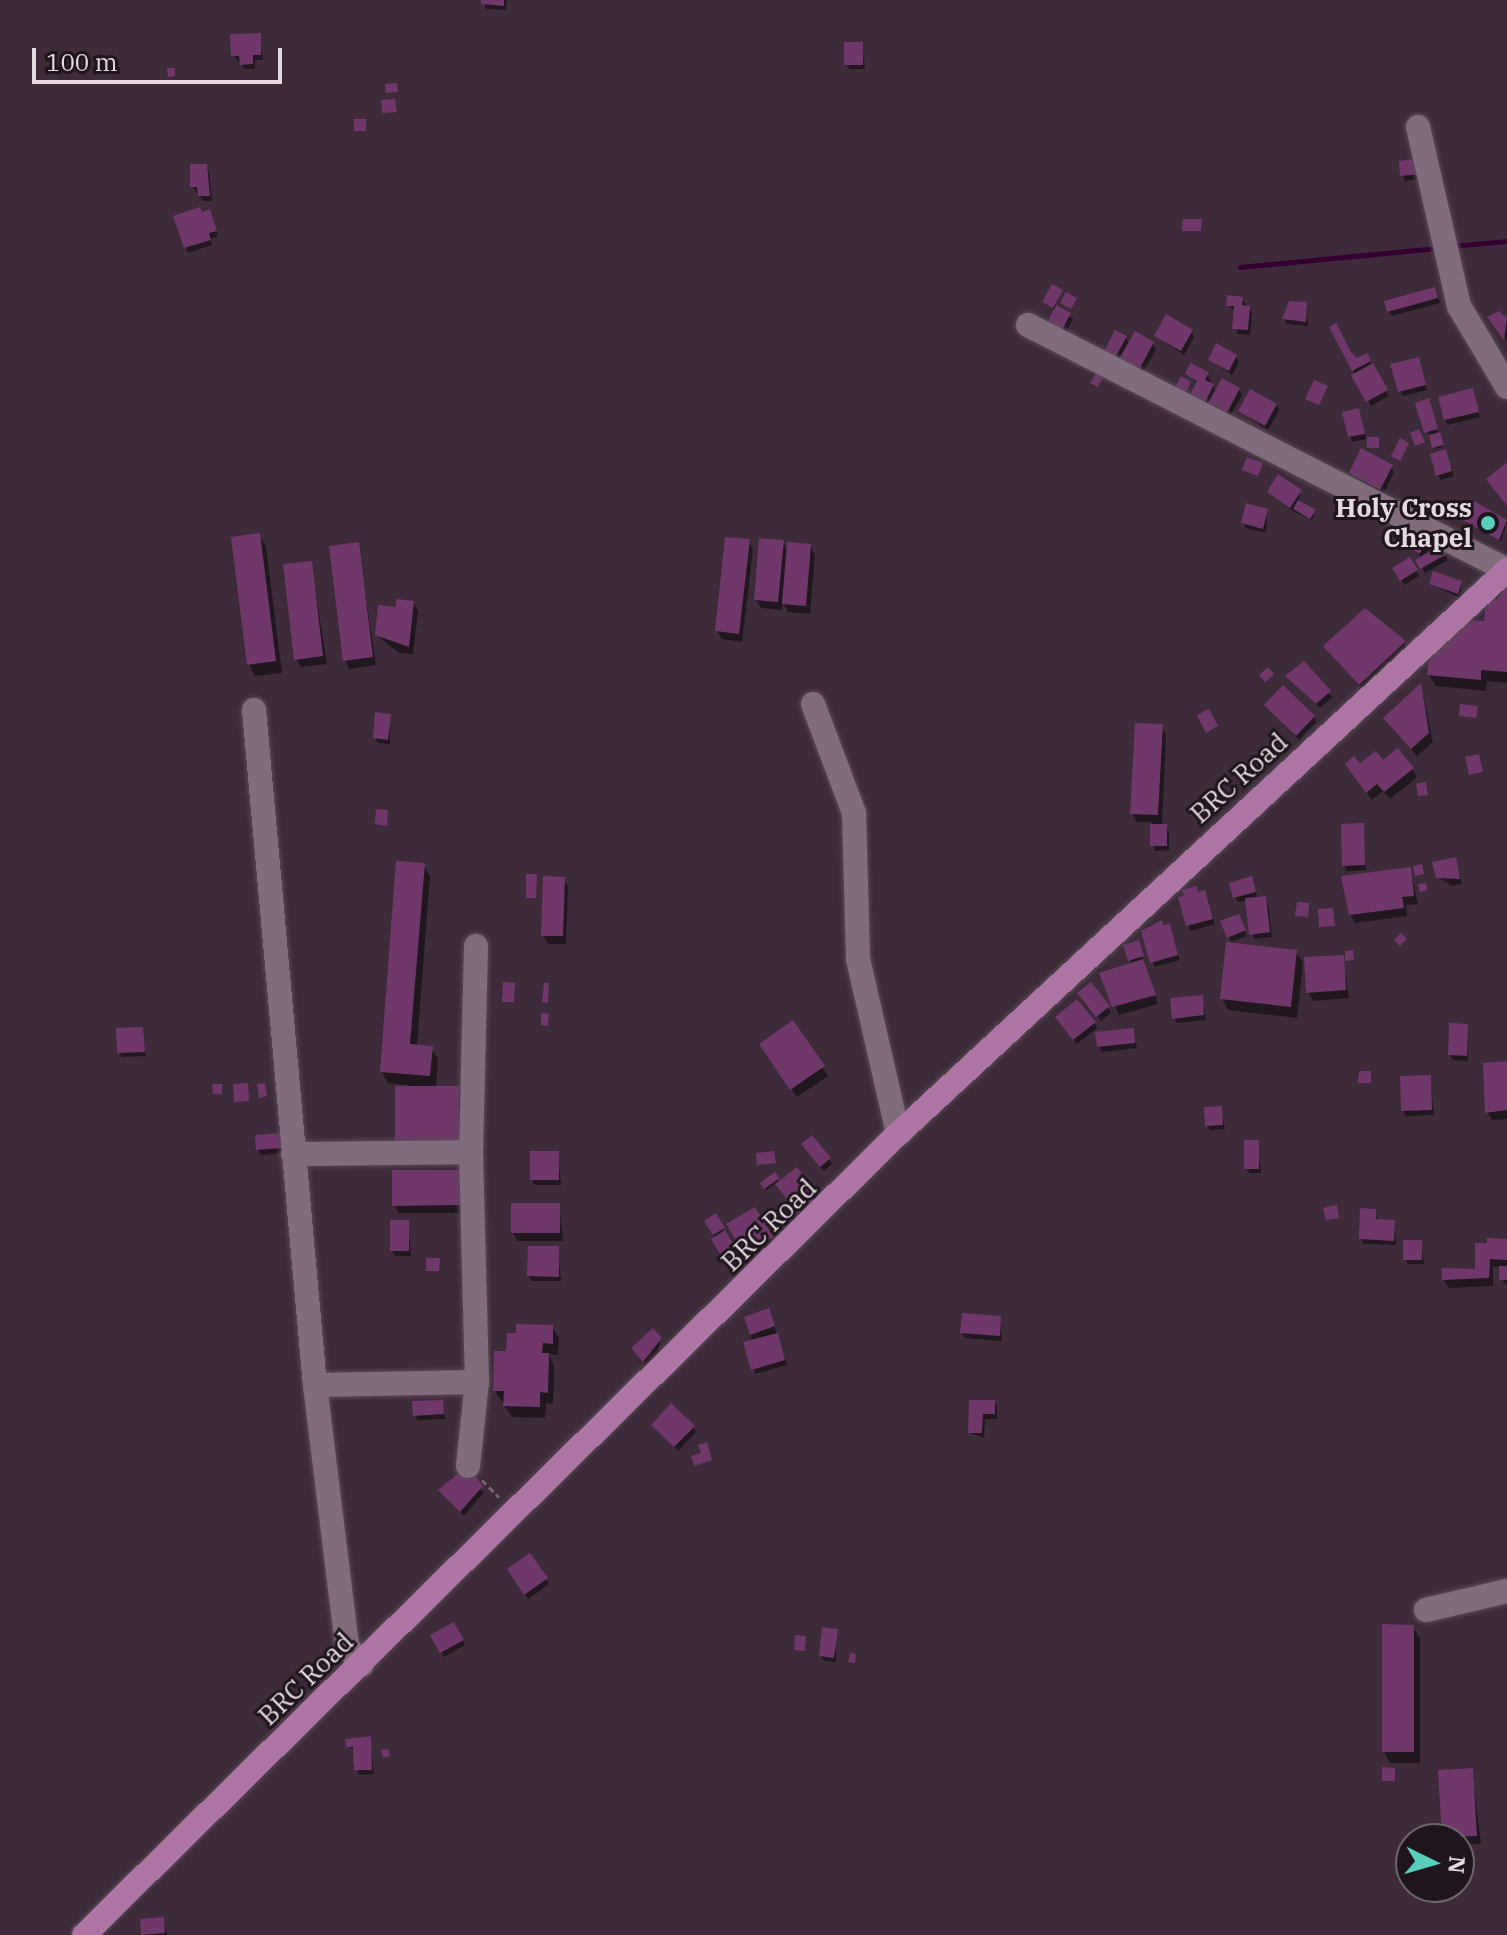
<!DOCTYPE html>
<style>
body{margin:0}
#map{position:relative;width:1507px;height:1935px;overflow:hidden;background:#3d2b3a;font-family:"IBM Plex Serif",serif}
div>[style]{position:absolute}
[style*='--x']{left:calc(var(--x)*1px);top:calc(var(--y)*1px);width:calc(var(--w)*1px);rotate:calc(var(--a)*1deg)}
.shadow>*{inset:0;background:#0007}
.stream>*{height:5px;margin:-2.5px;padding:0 2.5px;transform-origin:2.5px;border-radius:2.5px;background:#350031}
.building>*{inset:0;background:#70386a}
.path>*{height:3px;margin-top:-1.5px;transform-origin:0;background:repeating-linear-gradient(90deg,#766673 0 6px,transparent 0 10px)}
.roads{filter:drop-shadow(0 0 2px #594a57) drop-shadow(0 0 2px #594a57)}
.minor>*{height:24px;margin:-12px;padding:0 12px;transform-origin:12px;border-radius:12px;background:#816c7d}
.major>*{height:24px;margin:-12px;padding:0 12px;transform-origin:12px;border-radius:12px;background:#ac75a4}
.dots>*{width:22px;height:22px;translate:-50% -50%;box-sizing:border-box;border:4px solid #1f161d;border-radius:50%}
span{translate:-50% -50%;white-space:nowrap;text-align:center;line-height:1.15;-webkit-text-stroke:6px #1f161d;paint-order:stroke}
.poi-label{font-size:26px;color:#e5d9e2;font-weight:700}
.right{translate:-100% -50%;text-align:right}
.street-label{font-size:26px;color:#e5d9e2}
.north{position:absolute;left:1395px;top:1823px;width:80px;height:80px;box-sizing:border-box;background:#1f161d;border:2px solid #6e646c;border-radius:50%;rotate:95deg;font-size:22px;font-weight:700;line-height:32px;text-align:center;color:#e5d9e2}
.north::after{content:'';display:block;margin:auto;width:28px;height:36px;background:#5acebc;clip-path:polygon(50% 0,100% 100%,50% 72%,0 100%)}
.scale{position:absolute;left:32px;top:48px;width:250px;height:36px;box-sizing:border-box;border:4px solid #e5d9e2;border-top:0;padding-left:10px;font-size:24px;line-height:28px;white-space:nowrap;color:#e5d9e2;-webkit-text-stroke:6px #1f161d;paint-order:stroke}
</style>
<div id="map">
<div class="shadow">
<div style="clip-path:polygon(483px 0,507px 0,506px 10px,486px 9px)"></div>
<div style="clip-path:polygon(259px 35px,263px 60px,255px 60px,255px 69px,245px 69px,233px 55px)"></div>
<div style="clip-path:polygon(862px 44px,865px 69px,849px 69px,846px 64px)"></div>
<div style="clip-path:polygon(1401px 162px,1423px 179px,1405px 181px)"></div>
<div style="clip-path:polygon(206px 166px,209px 171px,212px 201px,203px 201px,192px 186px)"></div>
<div style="clip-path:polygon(212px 216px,218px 236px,210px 239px,212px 245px,188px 253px,176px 217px)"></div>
<div style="clip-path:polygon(1435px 290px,1440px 303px,1392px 316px,1389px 311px)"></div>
<div style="clip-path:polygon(1061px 292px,1055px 306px,1073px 319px,1065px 334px,1052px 328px,1056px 310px,1045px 303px)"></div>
<div style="clip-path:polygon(1241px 298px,1252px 313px,1250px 335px,1237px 334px,1235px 311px,1228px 305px)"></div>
<div style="clip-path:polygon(1306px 304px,1308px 326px,1287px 324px,1284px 319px)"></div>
<div style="clip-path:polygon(1499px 313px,1507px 321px,1507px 341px,1490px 318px)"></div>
<div style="clip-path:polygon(1332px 328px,1357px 360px,1366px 355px,1389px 396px,1371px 406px)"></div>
<div style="clip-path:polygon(1192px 331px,1194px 337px,1184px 355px,1156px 336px)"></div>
<div style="clip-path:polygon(1126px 338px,1130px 344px,1153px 344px,1156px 349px,1142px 374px,1109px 357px)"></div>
<div style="clip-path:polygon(1236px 357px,1239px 362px,1232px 375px,1210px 359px)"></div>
<div style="clip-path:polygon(1420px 364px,1427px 390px,1403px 396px,1400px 391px)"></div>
<div style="clip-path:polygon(1187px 374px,1207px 374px,1216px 392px,1239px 389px,1242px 395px,1230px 416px,1210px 402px,1208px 407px,1196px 401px,1198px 383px)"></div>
<div style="clip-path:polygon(1472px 390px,1480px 417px,1448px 425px,1445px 420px)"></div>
<div style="clip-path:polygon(1417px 404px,1430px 406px,1443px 447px,1435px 449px)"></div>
<div style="clip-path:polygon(1276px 405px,1279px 410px,1268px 430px,1240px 411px)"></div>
<div style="clip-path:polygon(1358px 410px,1366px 439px,1352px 442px,1344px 414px)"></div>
<div style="clip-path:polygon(1448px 457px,1454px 476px,1441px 480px,1438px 475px)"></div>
<div style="clip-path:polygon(1391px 467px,1394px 472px,1383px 494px,1351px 473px)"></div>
<div style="clip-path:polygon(1269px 492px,1300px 492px,1299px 503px,1315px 514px,1312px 520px,1293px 511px)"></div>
<div style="clip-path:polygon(1471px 502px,1507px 522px,1501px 541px,1463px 520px)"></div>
<div style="clip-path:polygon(1267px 511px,1266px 533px,1246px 528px,1243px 523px)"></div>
<div style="clip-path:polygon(259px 535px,266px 547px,282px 673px,255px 676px,249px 664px)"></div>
<div style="clip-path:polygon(748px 541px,753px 549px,742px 642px,722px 639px,717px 631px)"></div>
<div style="clip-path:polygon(783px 542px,788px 552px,810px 546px,815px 555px,810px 614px,788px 612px,783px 603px,782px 610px,761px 608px,756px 600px)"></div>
<div style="clip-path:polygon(1404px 542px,1427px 543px,1430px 548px,1423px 558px,1441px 547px,1448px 560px,1425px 573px,1418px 561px,1422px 558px)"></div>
<div style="clip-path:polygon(358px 544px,376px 665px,349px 669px,345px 660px)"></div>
<div style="clip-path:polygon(1410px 559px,1419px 576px,1404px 585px,1395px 568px)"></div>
<div style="clip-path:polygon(311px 563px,327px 664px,301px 667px,296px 659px)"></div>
<div style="clip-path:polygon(1461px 582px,1460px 598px,1431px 584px)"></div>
<div style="clip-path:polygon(1507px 590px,1507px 683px,1487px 681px,1486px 691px,1436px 686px,1429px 675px,1486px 623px)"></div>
<div style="clip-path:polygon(413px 603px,418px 611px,413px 654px,399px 653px,377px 635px)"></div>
<div style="clip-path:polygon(1404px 643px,1409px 651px,1364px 692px,1326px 646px)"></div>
<div style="clip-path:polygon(1304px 664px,1332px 697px,1320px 708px,1288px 677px)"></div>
<div style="clip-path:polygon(1421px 686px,1433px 742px,1417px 756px,1385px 718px)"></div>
<div style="clip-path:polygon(1267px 706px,1314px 717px,1316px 722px,1299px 740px)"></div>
<div style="clip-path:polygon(389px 716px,390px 744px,378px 743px,375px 738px)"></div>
<div style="clip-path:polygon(1161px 726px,1166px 734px,1162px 826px,1169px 831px,1169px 850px,1155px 851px,1152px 822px,1137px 822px,1132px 813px)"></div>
<div style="clip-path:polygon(1383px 763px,1412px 769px,1417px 777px,1390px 799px,1383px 791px,1372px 800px,1352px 773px,1360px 766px)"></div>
<div style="clip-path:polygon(1362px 826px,1366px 870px,1347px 871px,1344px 866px)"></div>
<div style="clip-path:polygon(1455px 859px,1462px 884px,1452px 886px,1438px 877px)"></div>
<div style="clip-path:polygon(423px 865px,430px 876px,417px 1046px,431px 1048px,438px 1059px,436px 1088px,458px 1088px,463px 1096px,462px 1151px,408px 1085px,388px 1083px,382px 1072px)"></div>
<div style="clip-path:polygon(1410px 869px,1418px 904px,1406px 905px,1407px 916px,1355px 923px,1350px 914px)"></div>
<div style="clip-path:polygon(564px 879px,568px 887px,566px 944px,548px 944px,543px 935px)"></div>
<div style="clip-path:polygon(1251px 879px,1258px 899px,1268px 903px,1272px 937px,1254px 939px,1247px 900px,1238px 902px,1235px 897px)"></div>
<div style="clip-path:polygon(1185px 892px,1204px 892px,1215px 924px,1190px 931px)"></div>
<div style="clip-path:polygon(1241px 921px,1247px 936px,1231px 942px,1229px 937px)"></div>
<div style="clip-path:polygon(1150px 926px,1169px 926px,1180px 960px,1154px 967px)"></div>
<div style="clip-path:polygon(1138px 943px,1158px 1004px,1119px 1015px,1102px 974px,1132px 964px,1126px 947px)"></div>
<div style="clip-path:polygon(1296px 952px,1303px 963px,1297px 1018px,1228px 1010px,1222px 998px)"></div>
<div style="clip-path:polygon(1343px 957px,1349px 998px,1313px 1001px,1308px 992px)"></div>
<div style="clip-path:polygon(1091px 985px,1111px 1012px,1101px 1021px,1083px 998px)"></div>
<div style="clip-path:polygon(1202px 997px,1206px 1020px,1177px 1023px,1174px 1018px)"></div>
<div style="clip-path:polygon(1060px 1022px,1094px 1023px,1097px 1028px,1077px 1044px)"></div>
<div style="clip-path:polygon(793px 1023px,828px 1076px,797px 1097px,766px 1053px)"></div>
<div style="clip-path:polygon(1467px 1026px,1468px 1061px,1453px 1060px,1450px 1055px)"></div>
<div style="clip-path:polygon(142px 1029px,146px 1056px,122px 1057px,119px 1052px)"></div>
<div style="clip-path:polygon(1132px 1030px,1137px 1048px,1102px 1052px,1099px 1046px)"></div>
<div style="clip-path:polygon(1507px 1063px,1507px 1119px,1492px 1120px,1487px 1112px)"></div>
<div style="clip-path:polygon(1430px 1077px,1434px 1115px,1406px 1116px,1403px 1111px)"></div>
<div style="clip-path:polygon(1221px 1108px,1225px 1129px,1210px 1130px,1207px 1125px)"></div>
<div style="clip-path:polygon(279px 1136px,283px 1153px,261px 1155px,258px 1150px)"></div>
<div style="clip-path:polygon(1257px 1142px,1261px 1173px,1249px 1173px,1246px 1168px)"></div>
<div style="clip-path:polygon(806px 1149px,829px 1159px,832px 1164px,824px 1171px)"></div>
<div style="clip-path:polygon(558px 1153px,561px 1185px,535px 1185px,532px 1180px)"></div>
<div style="clip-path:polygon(459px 1172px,464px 1213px,399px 1213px,394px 1205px)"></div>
<div style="clip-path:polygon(775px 1175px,780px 1183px,818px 1196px,802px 1217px,776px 1183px,767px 1190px,763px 1183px)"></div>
<div style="clip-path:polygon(559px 1206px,563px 1241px,517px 1241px,513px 1232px)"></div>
<div style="clip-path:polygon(754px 1210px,774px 1243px,749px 1258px,729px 1225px)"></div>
<div style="clip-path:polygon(1375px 1211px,1378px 1221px,1394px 1222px,1396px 1245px,1364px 1244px,1361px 1239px)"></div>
<div style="clip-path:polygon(715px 1216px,740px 1259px,730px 1266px,707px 1222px)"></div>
<div style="clip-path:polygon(408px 1222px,411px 1256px,395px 1256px,392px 1251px)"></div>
<div style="clip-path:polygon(1507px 1241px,1507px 1285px,1501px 1279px,1501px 1267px,1493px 1267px,1493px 1286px,1449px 1288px,1444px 1280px,1477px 1271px)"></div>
<div style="clip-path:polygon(1421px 1242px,1424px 1264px,1408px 1264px,1405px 1259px)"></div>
<div style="clip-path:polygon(558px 1248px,561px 1281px,532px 1281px,529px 1276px)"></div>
<div style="clip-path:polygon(771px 1316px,787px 1365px,755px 1374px,751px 1334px)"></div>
<div style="clip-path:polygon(1000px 1318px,1002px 1341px,965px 1338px,962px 1333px)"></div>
<div style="clip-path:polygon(552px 1327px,559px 1338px,558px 1355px,548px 1354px,554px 1366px,553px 1404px,546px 1403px,545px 1418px,512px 1417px,495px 1391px,508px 1354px)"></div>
<div style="clip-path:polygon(660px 1339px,658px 1356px,647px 1366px,633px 1349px)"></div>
<div style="clip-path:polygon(442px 1402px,445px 1419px,418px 1420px,415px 1415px)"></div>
<div style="clip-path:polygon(971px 1402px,994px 1402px,997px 1407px,997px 1419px,985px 1419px,984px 1438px,970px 1433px)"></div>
<div style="clip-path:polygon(653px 1425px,693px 1427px,696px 1432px,678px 1451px)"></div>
<div style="clip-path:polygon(465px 1480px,484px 1492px,464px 1516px,444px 1495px)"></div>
<div style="clip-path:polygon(530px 1556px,549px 1584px,528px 1599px,509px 1570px)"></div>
<div style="clip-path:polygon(453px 1625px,465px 1645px,444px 1657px,433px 1636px)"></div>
<div style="clip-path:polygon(1413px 1627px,1420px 1638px,1420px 1763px,1390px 1763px,1384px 1752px)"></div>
<div style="clip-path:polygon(836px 1631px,836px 1662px,824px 1661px,821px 1656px)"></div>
<div style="clip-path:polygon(370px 1739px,374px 1774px,359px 1775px,355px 1751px,348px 1746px)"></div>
<div style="clip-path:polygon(1472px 1770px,1481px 1844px,1459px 1845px,1459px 1839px,1444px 1837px)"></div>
<div style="clip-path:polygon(163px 1919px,167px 1935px,143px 1935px,142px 1921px)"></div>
</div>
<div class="stream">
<div style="--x:1452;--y:246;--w:55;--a:-5.2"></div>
<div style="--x:1240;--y:267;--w:200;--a:-5.5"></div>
</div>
<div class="building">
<div style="clip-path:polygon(481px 0,504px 0,504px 6px,481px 4px)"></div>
<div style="clip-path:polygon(261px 33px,261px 55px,253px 55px,253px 64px,240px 65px,239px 56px,231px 56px,230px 34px)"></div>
<div style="clip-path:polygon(844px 42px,863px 42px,863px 65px,844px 65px)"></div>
<div style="clip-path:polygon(167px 68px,175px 68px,175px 76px,168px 77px)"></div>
<div style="clip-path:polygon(397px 83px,398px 92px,386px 93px,385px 84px)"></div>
<div style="clip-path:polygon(395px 99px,397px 112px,382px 113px,381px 100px)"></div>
<div style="clip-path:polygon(354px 119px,366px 119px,366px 131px,354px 131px)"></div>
<div style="clip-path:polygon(1420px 158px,1422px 174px,1400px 176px,1399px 161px)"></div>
<div style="clip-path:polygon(190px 164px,207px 164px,210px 196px,198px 196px,197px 187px,190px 187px)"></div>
<div style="clip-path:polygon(200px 207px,202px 212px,210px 209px,217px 231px,209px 233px,211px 240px,184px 248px,173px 216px)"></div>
<div style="clip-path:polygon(1183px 219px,1202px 219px,1201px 231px,1182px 231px)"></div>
<div style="clip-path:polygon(1052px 284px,1063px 290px,1053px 308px,1042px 302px)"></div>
<div style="clip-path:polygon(1435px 287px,1438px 298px,1387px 312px,1384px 301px)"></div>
<div style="clip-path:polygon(1066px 292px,1077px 298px,1071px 309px,1060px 303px)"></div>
<div style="clip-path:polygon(1227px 295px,1243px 297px,1242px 305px,1250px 306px,1248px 330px,1232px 329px,1234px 306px,1226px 306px)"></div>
<div style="clip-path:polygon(1289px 301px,1307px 302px,1306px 322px,1282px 319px)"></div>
<div style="clip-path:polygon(1056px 305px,1071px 313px,1062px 330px,1047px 323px)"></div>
<div style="clip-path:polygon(1499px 311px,1507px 318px,1504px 340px,1487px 317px)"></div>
<div style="clip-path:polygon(1166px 314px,1193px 330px,1181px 351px,1154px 336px)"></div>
<div style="clip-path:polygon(1336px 323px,1351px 352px,1357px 358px,1367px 353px,1371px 361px,1352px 371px,1329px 327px)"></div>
<div style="clip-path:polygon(1115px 330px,1127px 336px,1115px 358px,1104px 352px)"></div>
<div style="clip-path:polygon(1135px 331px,1154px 342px,1139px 370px,1119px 359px)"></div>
<div style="clip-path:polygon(1216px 343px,1237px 355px,1229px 371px,1208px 360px)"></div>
<div style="clip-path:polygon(1419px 357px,1426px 385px,1398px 392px,1390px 364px)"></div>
<div style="clip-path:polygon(1190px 363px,1209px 372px,1205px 380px,1214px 384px,1205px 403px,1190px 395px,1197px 381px,1185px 374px)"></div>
<div style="clip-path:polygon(1373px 363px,1388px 390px,1366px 402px,1351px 375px)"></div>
<div style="clip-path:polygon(1098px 370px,1105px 374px,1098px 387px,1090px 383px)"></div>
<div style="clip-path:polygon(1181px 376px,1191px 382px,1183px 399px,1172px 393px)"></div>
<div style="clip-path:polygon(1222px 378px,1240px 388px,1227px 413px,1208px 403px)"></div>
<div style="clip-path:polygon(1314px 380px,1328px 386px,1319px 405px,1305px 399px)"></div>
<div style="clip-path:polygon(1473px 388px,1479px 412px,1444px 420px,1438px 397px)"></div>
<div style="clip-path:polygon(1250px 389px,1277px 404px,1265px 426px,1238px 411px)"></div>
<div style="clip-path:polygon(1429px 398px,1438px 429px,1424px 433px,1415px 403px)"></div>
<div style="clip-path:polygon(1359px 408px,1365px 434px,1348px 437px,1342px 412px)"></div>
<div style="clip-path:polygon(1419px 429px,1425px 442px,1415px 446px,1410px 433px)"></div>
<div style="clip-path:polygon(1440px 432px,1444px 445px,1432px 448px,1429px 435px)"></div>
<div style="clip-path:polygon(1367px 437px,1379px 437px,1379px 448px,1367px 448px)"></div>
<div style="clip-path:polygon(1400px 438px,1409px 443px,1400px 461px,1391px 456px)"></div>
<div style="clip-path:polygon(1361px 448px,1393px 465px,1380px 490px,1349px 473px)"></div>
<div style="clip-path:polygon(1446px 449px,1452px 471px,1436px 476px,1430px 454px)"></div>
<div style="clip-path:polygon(1247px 457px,1263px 463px,1258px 476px,1242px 470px)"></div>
<div style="clip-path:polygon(1507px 462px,1507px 506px,1486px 479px)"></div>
<div style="clip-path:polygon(1278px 474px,1302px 490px,1290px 508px,1267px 492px)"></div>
<div style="clip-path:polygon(1470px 499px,1507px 520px,1499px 540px,1459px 518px)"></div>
<div style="clip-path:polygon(1298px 500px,1316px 510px,1310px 519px,1293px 509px)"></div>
<div style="clip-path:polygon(1246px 503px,1268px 509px,1263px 529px,1241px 523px)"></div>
<div style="clip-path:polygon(1411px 529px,1428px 541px,1419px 554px,1402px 542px)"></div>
<div style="clip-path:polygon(260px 533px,276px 661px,247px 665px,231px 537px)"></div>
<div style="clip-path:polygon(725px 537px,750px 539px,739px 634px,715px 631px)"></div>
<div style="clip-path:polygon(759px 538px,784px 540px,778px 602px,754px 600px)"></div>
<div style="clip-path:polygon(359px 542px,373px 657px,343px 661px,329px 546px)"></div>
<div style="clip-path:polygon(787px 542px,811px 544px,806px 606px,782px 604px)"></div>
<div style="clip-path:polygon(1441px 545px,1447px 554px,1420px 569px,1415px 560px)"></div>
<div style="clip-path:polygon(1410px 557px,1418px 570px,1400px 581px,1392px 568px)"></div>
<div style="clip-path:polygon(312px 561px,323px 656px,294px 660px,283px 564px)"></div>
<div style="clip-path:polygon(1433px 571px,1462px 581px,1458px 594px,1429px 584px)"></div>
<div style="clip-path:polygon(1507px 586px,1507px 672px,1481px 670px,1481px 680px,1427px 675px,1430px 652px,1463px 620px,1484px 621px,1487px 591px,1497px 600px)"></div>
<div style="clip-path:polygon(396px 599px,414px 601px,409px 647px,375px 635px,378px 605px,396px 607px)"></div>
<div style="clip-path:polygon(1365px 608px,1406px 641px,1359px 685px,1323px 646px)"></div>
<div style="clip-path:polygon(1304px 661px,1331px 691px,1316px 704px,1285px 676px)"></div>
<div style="clip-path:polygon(1268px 667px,1274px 674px,1265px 682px,1259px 675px)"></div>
<div style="clip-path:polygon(1421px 683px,1429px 733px,1411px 749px,1383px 718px)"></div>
<div style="clip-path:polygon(1283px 685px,1315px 716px,1296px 736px,1264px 705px)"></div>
<div style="clip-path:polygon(1460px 704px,1478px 706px,1476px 718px,1459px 716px)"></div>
<div style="clip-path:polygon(1209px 709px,1218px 726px,1206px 733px,1197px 715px)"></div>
<div style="clip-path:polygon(375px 712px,391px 714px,388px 740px,373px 738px)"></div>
<div style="clip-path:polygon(1135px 723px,1163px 724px,1158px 815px,1130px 814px)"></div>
<div style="clip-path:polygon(1398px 748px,1414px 768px,1384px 792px,1377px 784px,1366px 793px,1345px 764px,1354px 756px,1360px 763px,1376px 751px,1383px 760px)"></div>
<div style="clip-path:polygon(1479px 754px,1483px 772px,1469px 775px,1465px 757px)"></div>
<div style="clip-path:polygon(1426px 782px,1428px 795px,1418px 796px,1416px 784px)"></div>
<div style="clip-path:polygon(376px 809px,388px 810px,387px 826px,375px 824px)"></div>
<div style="clip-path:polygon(1364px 823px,1365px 865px,1342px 866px,1341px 824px)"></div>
<div style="clip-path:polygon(1150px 824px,1167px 824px,1167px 846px,1150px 846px)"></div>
<div style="clip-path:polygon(1456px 857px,1460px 879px,1436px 878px,1432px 862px)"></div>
<div style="clip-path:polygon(396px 861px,425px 863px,410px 1044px,433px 1046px,430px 1076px,380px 1072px)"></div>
<div style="clip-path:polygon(1422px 864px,1424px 874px,1415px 876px,1413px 866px)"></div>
<div style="clip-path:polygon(1411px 867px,1414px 896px,1402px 897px,1404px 908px,1349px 915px,1341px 876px)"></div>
<div style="clip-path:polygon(526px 874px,537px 874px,536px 898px,526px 898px)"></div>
<div style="clip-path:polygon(543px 876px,565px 877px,563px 936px,541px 936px)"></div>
<div style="clip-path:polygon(1252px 876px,1256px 892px,1233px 898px,1229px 883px)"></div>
<div style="clip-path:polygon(1426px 883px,1427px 890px,1420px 892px,1418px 884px)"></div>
<div style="clip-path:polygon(1197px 886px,1198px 892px,1205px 890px,1213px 919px,1186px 926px,1178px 897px,1184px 896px,1182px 890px)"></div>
<div style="clip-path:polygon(1266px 896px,1270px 932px,1249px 935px,1245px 898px)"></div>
<div style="clip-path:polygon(1297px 902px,1309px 903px,1308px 917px,1295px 916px)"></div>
<div style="clip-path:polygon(1333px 908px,1335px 926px,1319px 927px,1318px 909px)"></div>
<div style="clip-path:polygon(1239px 914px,1246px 930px,1227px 938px,1220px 921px)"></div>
<div style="clip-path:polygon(1162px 920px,1163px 925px,1170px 924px,1178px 955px,1150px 963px,1141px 931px)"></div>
<div style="clip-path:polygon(1401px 933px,1407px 939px,1400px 946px,1394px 940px)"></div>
<div style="clip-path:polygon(1139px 940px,1144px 956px,1128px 961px,1123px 945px)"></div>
<div style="clip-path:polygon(1226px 942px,1297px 950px,1291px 1007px,1220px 999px)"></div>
<div style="clip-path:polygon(1353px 950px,1354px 960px,1345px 961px,1345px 951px)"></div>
<div style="clip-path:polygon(1344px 955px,1346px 990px,1306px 993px,1304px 957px)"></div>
<div style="clip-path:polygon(1143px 959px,1156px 995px,1112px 1007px,1099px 973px)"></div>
<div style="clip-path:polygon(503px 982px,515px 983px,514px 1002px,502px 1002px)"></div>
<div style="clip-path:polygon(1091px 982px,1110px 1006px,1096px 1017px,1077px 993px)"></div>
<div style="clip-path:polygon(544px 983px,549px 983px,548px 1003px,542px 1002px)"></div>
<div style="clip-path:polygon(1203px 995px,1204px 1015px,1172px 1019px,1170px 998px)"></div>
<div style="clip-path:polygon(1077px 999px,1096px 1022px,1073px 1040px,1055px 1017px)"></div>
<div style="clip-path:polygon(541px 1013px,549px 1014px,548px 1026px,541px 1025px)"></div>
<div style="clip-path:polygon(793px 1020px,825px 1066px,790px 1090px,759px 1044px)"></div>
<div style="clip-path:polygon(1449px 1023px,1468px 1024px,1467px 1056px,1448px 1055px)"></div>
<div style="clip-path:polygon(143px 1027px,145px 1052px,117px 1053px,116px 1028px)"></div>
<div style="clip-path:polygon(1134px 1028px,1135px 1043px,1097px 1047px,1095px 1032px)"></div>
<div style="clip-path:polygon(1507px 1061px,1507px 1110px,1485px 1113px,1483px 1063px)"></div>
<div style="clip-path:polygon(1359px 1071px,1371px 1071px,1371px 1083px,1358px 1083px)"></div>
<div style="clip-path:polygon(1431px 1075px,1432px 1110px,1401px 1111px,1400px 1076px)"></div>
<div style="clip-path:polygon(248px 1083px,249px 1101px,234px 1102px,233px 1084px)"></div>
<div style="clip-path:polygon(265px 1083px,267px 1096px,259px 1098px,257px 1084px)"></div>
<div style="clip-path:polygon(212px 1084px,222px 1084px,222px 1094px,213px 1094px)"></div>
<div style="clip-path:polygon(395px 1086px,459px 1086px,459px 1144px,395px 1143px)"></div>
<div style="clip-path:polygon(1222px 1106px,1223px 1125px,1205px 1126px,1204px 1107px)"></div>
<div style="clip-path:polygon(281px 1133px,282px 1148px,256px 1150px,255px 1135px)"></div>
<div style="clip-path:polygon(812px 1135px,831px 1158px,820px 1167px,801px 1144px)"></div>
<div style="clip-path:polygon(1244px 1140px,1259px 1140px,1259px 1169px,1244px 1169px)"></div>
<div style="clip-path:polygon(530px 1151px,559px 1151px,559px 1180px,530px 1180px)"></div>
<div style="clip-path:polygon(774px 1151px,776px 1163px,757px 1165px,756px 1153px)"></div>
<div style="clip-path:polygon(797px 1167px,820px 1195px,798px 1213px,775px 1184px)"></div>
<div style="clip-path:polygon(392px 1170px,460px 1170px,460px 1205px,392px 1206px)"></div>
<div style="clip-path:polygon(775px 1172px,780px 1178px,764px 1189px,760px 1183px)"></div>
<div style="clip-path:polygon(511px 1203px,560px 1203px,560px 1233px,511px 1233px)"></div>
<div style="clip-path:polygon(1337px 1205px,1339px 1218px,1326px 1220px,1323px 1208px)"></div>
<div style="clip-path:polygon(755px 1207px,773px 1237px,744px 1254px,726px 1224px)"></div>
<div style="clip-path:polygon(1360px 1208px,1376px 1209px,1376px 1219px,1395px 1220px,1394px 1241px,1359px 1239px)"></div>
<div style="clip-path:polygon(716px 1213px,725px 1228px,713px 1235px,704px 1221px)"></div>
<div style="clip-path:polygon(390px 1220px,409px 1220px,409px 1251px,390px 1251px)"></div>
<div style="clip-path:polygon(725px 1230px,739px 1253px,725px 1262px,711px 1239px)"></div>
<div style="clip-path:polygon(1487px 1238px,1507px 1239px,1507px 1260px,1490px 1259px,1489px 1278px,1442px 1280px,1442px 1268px,1475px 1269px,1475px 1243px,1487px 1243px)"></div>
<div style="clip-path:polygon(1403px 1240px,1422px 1240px,1422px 1260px,1403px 1260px)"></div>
<div style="clip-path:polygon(528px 1246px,559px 1246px,559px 1277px,527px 1276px)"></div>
<div style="clip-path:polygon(426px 1258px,440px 1258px,439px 1271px,426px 1271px)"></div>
<div style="clip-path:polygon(1499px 1266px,1507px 1266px,1507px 1280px,1499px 1280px)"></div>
<div style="clip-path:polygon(769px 1308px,775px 1326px,750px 1335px,744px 1317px)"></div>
<div style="clip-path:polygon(962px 1313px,1001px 1316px,1000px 1336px,960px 1333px)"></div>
<div style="clip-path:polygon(516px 1324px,553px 1325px,553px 1344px,543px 1343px,542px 1353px,549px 1353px,548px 1393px,540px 1392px,540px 1407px,503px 1406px,504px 1391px,493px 1391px,494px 1351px,506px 1351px,507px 1333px,516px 1333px)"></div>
<div style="clip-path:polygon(653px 1328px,662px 1338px,643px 1362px,631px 1348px)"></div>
<div style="clip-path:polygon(778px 1333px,785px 1360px,751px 1370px,743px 1342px)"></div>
<div style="clip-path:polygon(443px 1400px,444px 1414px,413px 1416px,412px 1401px)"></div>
<div style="clip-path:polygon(969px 1400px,995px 1400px,995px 1414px,983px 1414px,982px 1433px,968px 1433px)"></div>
<div style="clip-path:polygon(671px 1403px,695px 1426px,674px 1447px,651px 1425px)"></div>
<div style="clip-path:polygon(707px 1442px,712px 1460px,694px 1466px,691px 1456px,701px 1453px,698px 1445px)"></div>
<div style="clip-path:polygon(460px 1472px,465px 1478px,472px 1472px,483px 1486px,460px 1512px,438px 1490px)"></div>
<div style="clip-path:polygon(530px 1553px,548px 1578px,524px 1595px,507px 1569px)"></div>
<div style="clip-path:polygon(454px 1622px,464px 1640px,440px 1653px,430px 1635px)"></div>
<div style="clip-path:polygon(1382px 1624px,1414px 1625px,1414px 1752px,1382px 1752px)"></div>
<div style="clip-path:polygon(822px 1627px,838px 1629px,834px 1658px,819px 1656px)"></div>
<div style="clip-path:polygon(795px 1635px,806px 1636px,805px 1651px,794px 1650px)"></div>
<div style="clip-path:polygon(850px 1653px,856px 1654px,855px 1663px,848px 1662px)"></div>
<div style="clip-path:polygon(371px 1736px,372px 1770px,354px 1770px,353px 1747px,346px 1747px,345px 1739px)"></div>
<div style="clip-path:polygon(388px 1749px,390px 1756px,383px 1758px,381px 1750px)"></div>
<div style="clip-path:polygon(1382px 1767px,1395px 1768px,1395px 1781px,1382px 1781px)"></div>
<div style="clip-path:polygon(1473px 1768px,1477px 1836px,1442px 1837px,1438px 1770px)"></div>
<div style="clip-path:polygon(164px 1917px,165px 1933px,141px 1935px,140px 1919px)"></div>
</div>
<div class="path">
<div style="--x:482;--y:1480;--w:24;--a:45"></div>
</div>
<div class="roads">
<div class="minor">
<div style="--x:1418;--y:127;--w:184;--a:77.1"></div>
<div style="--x:1459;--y:306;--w:94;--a:59.3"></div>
<div style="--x:1028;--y:325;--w:538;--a:27.09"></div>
<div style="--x:813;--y:704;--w:116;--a:69.4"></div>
<div style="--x:854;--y:813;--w:146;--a:88.4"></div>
<div style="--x:858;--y:959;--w:180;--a:77.1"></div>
<div style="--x:254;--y:710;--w:678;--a:84.84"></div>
<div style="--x:315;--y:1385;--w:263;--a:83"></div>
<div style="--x:347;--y:1646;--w:24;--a:52"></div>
<div style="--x:293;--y:1154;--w:178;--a:-0.6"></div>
<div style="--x:315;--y:1385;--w:162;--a:-1.1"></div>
<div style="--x:468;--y:1466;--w:84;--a:-83.9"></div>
<div style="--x:477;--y:1382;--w:230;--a:-91.5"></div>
<div style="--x:471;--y:1152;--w:206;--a:-88.6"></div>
<div style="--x:1426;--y:1610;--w:83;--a:-13.2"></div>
</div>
<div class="major">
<div style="--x:84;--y:1935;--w:1142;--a:-44.54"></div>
<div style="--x:898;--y:1134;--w:830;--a:-42.8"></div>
</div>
</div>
<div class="dots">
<div style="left:1488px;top:523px;background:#5acebc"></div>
</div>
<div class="poi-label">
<span class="right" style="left:1472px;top:523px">Holy Cross<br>Chapel</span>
</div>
<div class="street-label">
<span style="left:1239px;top:778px;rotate:-42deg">BRC Road</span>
<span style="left:769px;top:1225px;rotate:-44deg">BRC Road</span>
<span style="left:306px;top:1679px;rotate:-44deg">BRC Road</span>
</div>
<div class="north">N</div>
<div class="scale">100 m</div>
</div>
